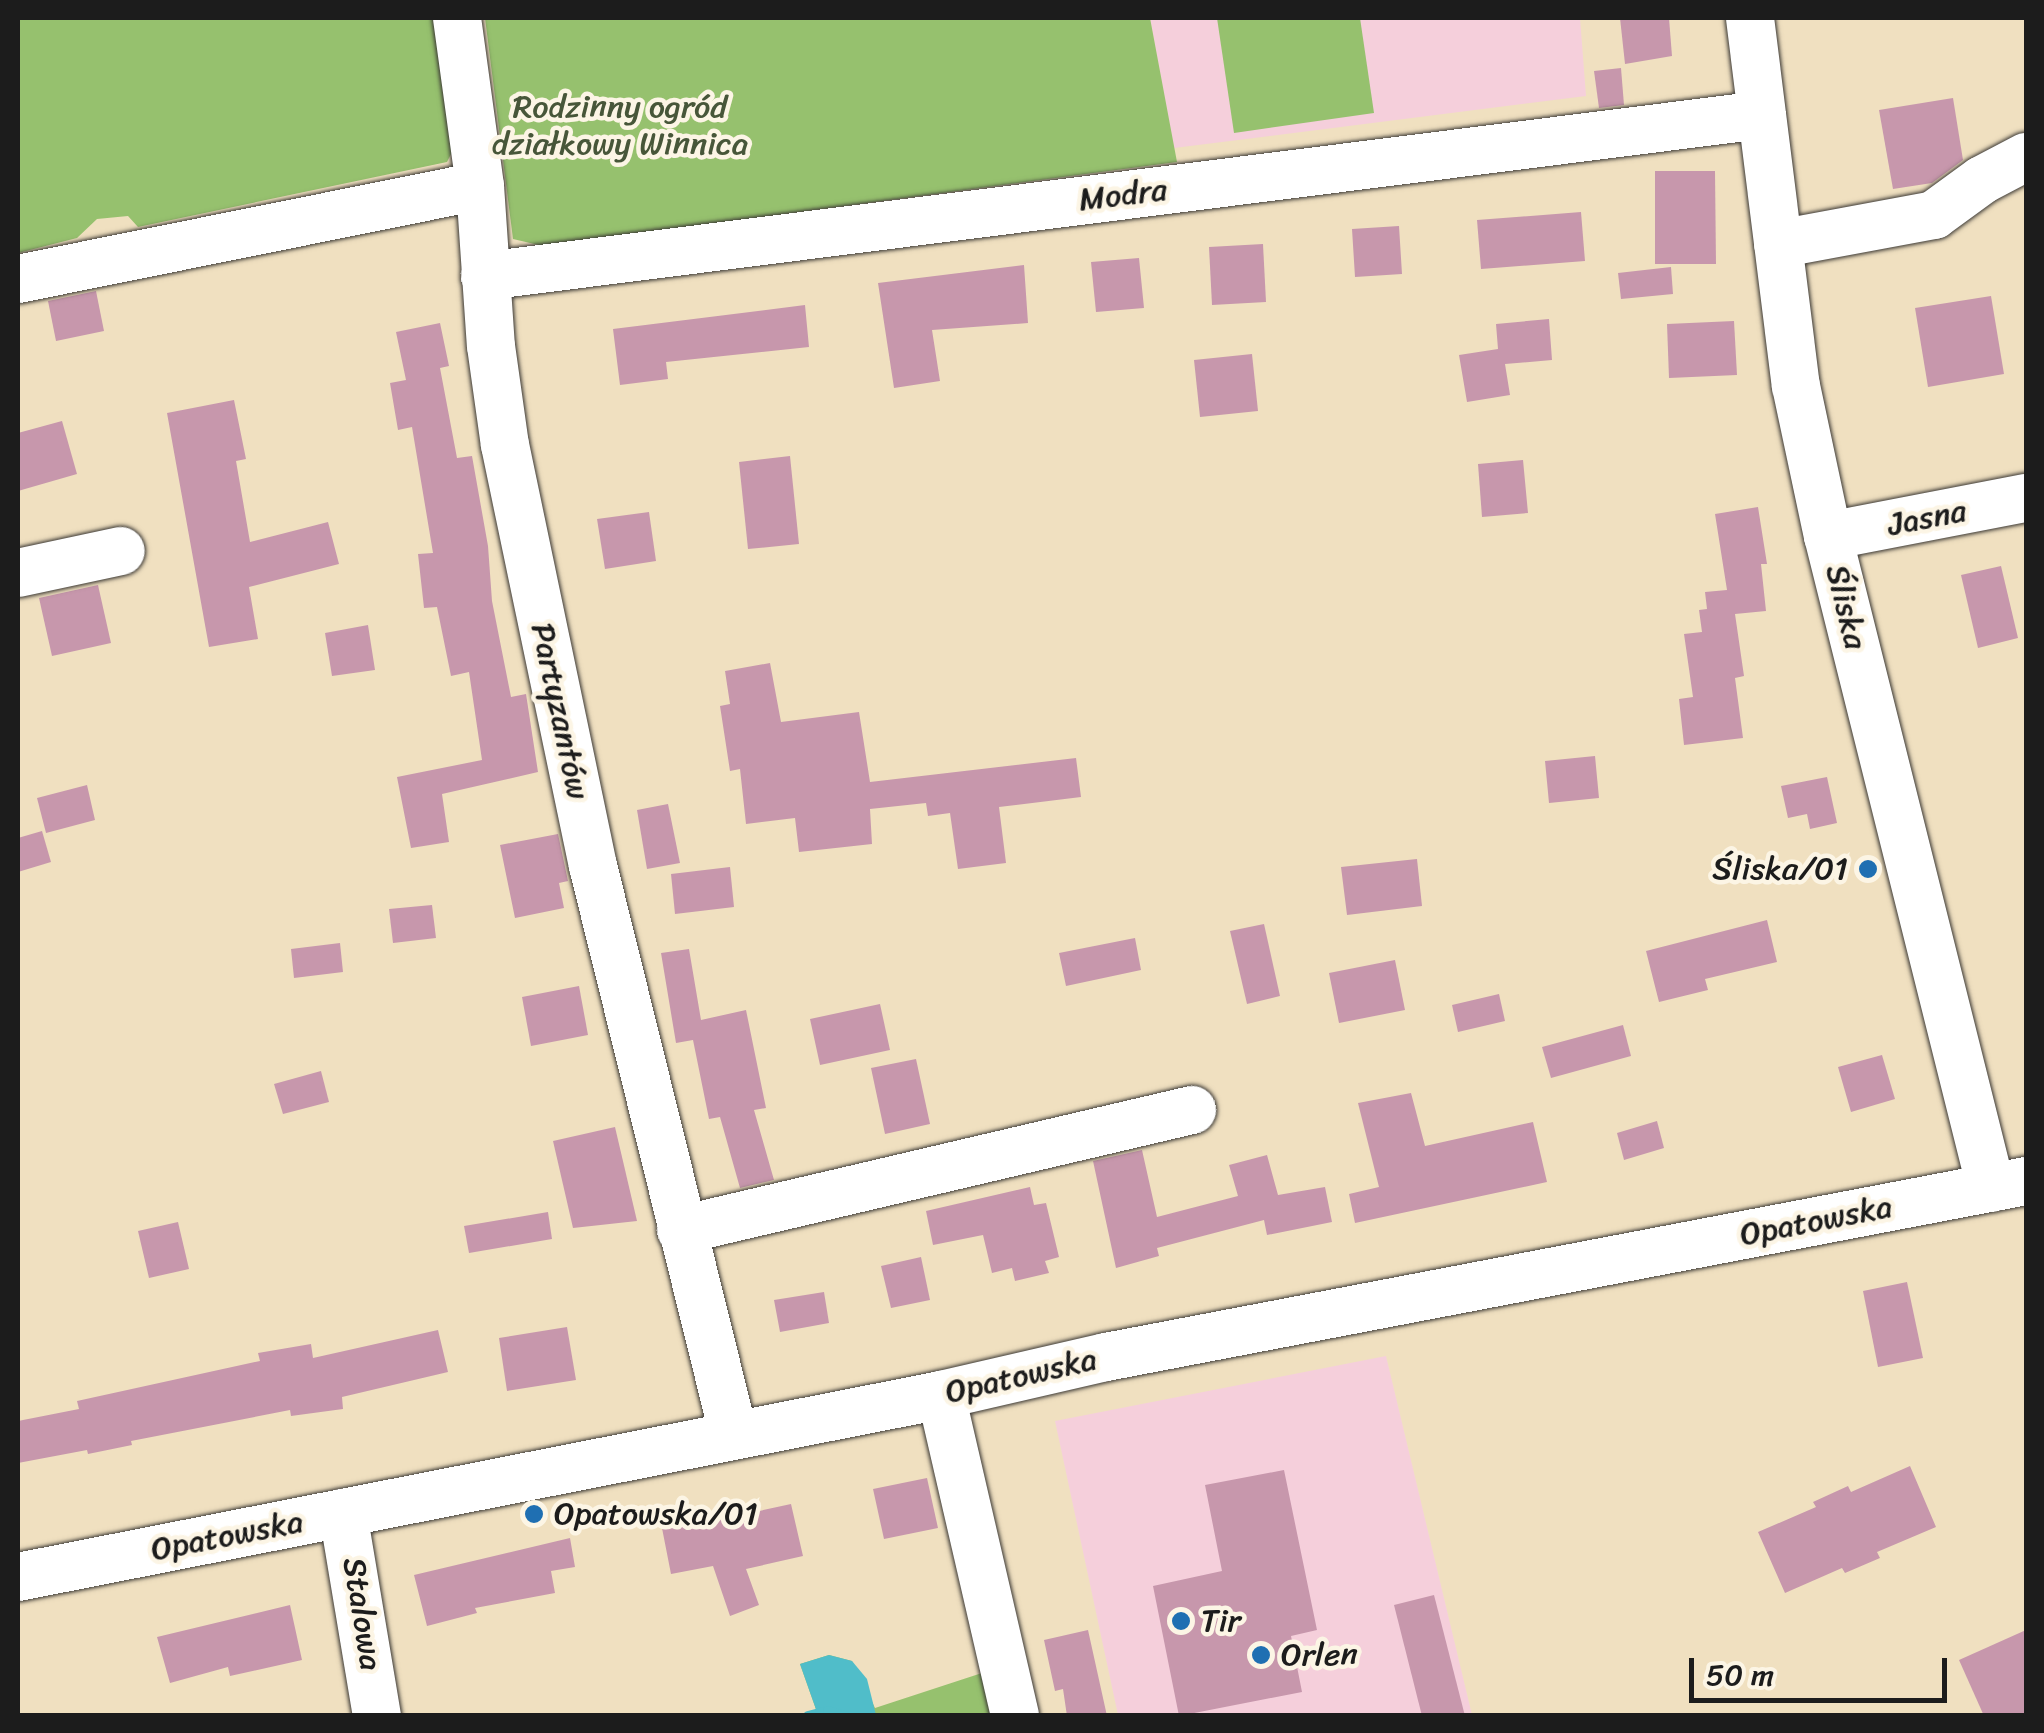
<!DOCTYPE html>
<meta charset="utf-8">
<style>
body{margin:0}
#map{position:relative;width:2044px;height:1733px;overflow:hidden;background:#f0e0c0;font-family:Sriracha,sans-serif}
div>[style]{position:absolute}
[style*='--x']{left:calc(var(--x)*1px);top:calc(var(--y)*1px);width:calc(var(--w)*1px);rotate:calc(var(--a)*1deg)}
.built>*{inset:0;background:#f5cfdb}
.green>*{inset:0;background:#96c16e}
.water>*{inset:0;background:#50bdc9}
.stream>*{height:10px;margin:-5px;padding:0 5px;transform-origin:5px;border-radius:5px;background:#50bdc9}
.building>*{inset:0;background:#c797ac}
.roads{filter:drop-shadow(0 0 2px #3c3935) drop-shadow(0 0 2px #3c3935)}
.minor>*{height:48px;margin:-24px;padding:0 24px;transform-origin:24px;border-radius:24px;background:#fff}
.dots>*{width:28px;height:28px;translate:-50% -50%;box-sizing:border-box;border:5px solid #fcf5e5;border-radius:50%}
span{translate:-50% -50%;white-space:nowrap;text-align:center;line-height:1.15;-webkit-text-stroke:9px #fcf5e5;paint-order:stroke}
.park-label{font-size:32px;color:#475639}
.street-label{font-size:32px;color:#1c1c1c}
.poi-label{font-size:32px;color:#1c1c1c}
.right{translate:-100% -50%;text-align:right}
.left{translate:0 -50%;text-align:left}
.frame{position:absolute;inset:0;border:20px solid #1c1c1c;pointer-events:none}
.scale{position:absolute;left:1689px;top:1658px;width:258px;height:45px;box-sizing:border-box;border:5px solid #1c1c1c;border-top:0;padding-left:12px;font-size:30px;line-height:35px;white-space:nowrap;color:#1c1c1c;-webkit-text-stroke:8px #fcf5e5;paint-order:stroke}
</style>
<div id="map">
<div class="built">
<div style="clip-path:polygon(1150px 18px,1580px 18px,1586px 96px,1174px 148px)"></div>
<div style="clip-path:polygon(1386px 1356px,1472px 1715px,1118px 1715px,1055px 1421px)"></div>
</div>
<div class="green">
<div style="clip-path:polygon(18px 18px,435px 18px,455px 146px,447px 162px,138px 227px,128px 216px,97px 219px,77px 238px,18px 253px)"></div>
<div style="clip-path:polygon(485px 18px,1150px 18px,1177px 162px,543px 246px,513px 239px)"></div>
<div style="clip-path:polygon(1217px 18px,1360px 18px,1374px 113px,1234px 133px)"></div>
<div style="clip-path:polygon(829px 1655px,852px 1661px,875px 1708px,985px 1672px,997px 1715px,818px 1715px,800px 1664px)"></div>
</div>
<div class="water">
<div style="clip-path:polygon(829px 1655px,852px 1661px,867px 1679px,876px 1715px,818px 1715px,800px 1664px)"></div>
</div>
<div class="stream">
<div style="--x:808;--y:1716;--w:21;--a:-14"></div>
<div style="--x:828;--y:1711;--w:17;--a:17"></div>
</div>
<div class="building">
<div style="clip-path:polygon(1620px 18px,1669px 18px,1672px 56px,1625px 64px)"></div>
<div style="clip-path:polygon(1621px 68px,1624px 105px,1599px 108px,1594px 71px)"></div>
<div style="clip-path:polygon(1953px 98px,1963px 160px,1932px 183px,1893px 189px,1879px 110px)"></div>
<div style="clip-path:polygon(1655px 171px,1715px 171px,1716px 264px,1655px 264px)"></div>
<div style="clip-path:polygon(1581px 212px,1585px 261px,1481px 269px,1477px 220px)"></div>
<div style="clip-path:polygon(1399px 226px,1402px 274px,1355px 277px,1352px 229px)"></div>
<div style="clip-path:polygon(1263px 244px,1266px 302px,1212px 305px,1209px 247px)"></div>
<div style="clip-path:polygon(1139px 258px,1144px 308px,1096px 312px,1091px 262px)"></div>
<div style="clip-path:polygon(1024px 265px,1028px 323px,932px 330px,940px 381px,894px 388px,878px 283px)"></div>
<div style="clip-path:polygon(1671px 267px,1673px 294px,1621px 299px,1618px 273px)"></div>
<div style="clip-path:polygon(96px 291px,104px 331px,56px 341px,48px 301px)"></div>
<div style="clip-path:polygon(1991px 296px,2004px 374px,1928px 387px,1915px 308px)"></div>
<div style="clip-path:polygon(805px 305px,809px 347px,666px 362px,668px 379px,620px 385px,613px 329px)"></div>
<div style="clip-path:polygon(1549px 319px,1552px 360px,1505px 364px,1510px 395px,1467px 402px,1459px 355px,1498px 349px,1496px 324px)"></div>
<div style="clip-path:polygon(1734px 321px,1737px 375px,1669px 378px,1667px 324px)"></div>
<div style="clip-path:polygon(440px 323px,449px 366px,440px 368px,457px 458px,472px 456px,488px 546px,492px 601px,511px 697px,526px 694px,538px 772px,442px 794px,449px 842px,411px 848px,397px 777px,482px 760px,469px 672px,451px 676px,437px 607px,424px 608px,418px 554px,433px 553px,412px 427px,398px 430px,390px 383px,406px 380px,396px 332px)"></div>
<div style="clip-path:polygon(1252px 354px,1258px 411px,1200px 417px,1194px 360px)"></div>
<div style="clip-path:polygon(234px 400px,246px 459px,236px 461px,250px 542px,328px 522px,339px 564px,249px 587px,258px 639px,209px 647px,167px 413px)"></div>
<div style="clip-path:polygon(62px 421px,77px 474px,18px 491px,18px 433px)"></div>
<div style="clip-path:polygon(790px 456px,799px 544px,748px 549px,739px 462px)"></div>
<div style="clip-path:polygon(1523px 460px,1528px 513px,1482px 517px,1478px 464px)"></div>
<div style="clip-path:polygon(1758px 507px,1767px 564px,1761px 564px,1766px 611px,1735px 614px,1744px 676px,1735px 678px,1743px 738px,1684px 745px,1679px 699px,1693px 697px,1684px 634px,1702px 632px,1699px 610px,1707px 609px,1705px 592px,1727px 590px,1715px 514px)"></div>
<div style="clip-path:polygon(649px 512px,656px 561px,605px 569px,597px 519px)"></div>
<div style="clip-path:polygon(2001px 566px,2018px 638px,1978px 648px,1961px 575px)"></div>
<div style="clip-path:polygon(98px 585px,111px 643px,52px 656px,39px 598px)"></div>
<div style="clip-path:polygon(368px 625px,375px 670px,332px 676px,325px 633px)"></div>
<div style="clip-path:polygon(770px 663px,781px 722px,859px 712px,870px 782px,1076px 758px,1081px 797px,999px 807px,1006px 863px,958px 869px,950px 813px,928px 816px,926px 803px,870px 809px,872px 844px,799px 852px,795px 818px,746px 824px,740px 769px,730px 771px,720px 706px,730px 704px,725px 671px)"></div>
<div style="clip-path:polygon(1595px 756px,1599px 798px,1549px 803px,1545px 761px)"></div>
<div style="clip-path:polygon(1827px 777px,1837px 823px,1810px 829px,1807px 814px,1788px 818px,1781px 786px)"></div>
<div style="clip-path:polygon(87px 785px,95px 820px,46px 833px,37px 798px)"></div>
<div style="clip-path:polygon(668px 804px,680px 863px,647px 869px,637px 810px)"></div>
<div style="clip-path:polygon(42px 831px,51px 862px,18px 872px,18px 838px)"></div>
<div style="clip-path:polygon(558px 834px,568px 881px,559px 883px,564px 908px,515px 918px,500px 845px)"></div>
<div style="clip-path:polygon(1417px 859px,1422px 906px,1347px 915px,1341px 867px)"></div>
<div style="clip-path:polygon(730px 867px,734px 907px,675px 914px,671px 874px)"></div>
<div style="clip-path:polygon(432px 905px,436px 938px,393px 943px,389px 909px)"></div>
<div style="clip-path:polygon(1767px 920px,1777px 962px,1705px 979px,1708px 990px,1659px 1002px,1646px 951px)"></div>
<div style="clip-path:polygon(1264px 924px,1280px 996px,1247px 1004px,1230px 931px)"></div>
<div style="clip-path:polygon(1135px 938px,1141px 970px,1066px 986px,1059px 953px)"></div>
<div style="clip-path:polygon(340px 943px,343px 972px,294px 978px,291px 949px)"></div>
<div style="clip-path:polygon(689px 949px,701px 1020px,746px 1010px,766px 1108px,754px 1110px,774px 1180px,740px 1188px,720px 1117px,709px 1119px,693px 1040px,676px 1043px,661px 953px)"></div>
<div style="clip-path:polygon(1395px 960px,1405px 1010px,1339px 1023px,1329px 973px)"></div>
<div style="clip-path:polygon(579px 986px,588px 1035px,531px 1046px,522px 997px)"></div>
<div style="clip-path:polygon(1499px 994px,1505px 1021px,1458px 1032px,1452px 1005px)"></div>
<div style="clip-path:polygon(880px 1004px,890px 1050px,820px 1065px,810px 1019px)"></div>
<div style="clip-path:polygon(1623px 1025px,1631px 1056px,1551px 1078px,1542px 1047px)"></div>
<div style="clip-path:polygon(1882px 1055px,1895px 1099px,1851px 1112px,1838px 1067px)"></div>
<div style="clip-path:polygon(916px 1059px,930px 1124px,885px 1134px,871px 1068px)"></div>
<div style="clip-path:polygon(321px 1071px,329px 1102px,283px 1114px,274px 1084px)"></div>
<div style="clip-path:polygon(1411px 1093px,1425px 1146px,1533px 1122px,1547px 1182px,1355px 1223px,1349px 1194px,1379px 1187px,1358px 1103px)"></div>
<div style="clip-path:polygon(1657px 1121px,1664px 1148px,1624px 1160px,1617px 1133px)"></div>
<div style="clip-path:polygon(615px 1127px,637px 1221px,573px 1228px,553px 1141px)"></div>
<div style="clip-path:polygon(1142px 1150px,1157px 1217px,1238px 1196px,1229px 1165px,1267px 1155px,1278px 1195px,1325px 1187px,1332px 1222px,1267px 1235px,1264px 1220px,1157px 1248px,1159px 1256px,1116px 1268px,1093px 1161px)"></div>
<div style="clip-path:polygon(1030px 1187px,1034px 1205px,1046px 1203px,1059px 1257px,1045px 1261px,1049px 1273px,1015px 1281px,1012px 1268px,992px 1273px,983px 1235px,933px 1245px,926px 1211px)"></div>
<div style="clip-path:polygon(548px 1212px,552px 1239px,469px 1253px,464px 1226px)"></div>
<div style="clip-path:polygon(178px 1222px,189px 1269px,149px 1278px,138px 1231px)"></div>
<div style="clip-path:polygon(921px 1257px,930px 1300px,891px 1308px,881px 1266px)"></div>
<div style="clip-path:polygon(1907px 1282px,1923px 1358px,1878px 1367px,1863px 1291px)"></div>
<div style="clip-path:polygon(824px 1292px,829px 1323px,780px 1332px,774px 1300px)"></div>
<div style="clip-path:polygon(567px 1327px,576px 1380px,507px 1391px,499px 1338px)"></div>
<div style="clip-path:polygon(438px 1330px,448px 1372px,342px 1397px,343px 1409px,291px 1416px,290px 1410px,131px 1441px,132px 1445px,88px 1454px,87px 1450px,18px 1463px,18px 1421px,79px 1409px,77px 1401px,260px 1361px,258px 1353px,311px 1344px,313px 1358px)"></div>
<div style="clip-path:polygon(1910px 1466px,1936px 1527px,1877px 1552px,1880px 1558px,1845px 1573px,1842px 1568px,1785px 1593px,1758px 1532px,1816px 1507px,1813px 1502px,1848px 1486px,1851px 1492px)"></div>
<div style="clip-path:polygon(1284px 1470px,1317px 1630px,1291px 1636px,1302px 1692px,1179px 1716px,1153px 1586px,1222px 1571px,1205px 1485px)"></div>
<div style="clip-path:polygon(927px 1478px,938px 1528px,884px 1539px,873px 1489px)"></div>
<div style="clip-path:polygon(791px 1504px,803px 1556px,746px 1569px,759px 1605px,730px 1616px,713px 1566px,671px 1574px,661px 1523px,707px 1514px,709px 1522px)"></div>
<div style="clip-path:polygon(570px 1538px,575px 1567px,551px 1571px,555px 1593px,475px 1608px,477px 1613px,427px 1626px,414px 1575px)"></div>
<div style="clip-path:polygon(1434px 1595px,1465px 1716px,1422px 1716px,1394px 1605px)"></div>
<div style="clip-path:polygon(290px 1605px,302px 1660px,230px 1676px,228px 1667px,170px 1683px,157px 1637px)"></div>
<div style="clip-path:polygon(1088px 1630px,1107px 1716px,1067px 1716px,1063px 1689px,1055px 1691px,1044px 1640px)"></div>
<div style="clip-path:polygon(2026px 1630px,2026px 1716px,1984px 1716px,1959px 1660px)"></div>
</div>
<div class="roads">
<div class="minor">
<div style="--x:457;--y:18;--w:170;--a:82.2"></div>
<div style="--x:480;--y:186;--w:160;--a:86.1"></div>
<div style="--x:491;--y:346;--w:100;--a:82"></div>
<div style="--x:505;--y:445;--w:430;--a:78.2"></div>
<div style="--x:593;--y:866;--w:587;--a:76.11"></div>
<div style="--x:1750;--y:18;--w:371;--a:82.9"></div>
<div style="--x:1796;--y:386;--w:153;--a:78"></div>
<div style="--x:1828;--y:536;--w:672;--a:75.96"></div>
<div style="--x:1778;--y:244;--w:159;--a:-10.5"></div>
<div style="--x:1934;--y:215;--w:59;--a:-36.1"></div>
<div style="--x:1982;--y:180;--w:50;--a:-27.6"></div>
<div style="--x:485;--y:276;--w:1287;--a:-7.19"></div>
<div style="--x:18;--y:279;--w:471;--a:-11.4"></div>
<div style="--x:1828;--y:536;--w:202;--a:-10.9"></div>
<div style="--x:18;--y:573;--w:105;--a:-12.1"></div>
<div style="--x:681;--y:1230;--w:525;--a:-13.22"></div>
<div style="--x:941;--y:1395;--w:329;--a:77"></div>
<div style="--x:343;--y:1513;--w:206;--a:80.5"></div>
<div style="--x:18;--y:1577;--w:941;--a:-11.15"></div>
<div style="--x:941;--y:1395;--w:169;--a:-13"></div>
<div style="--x:1106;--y:1357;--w:937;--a:-10.83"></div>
</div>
</div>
<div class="dots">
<div style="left:1868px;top:869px;background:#1f6fb2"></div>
<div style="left:534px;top:1514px;background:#1f6fb2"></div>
<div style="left:1181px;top:1621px;background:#1f6fb2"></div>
<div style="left:1261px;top:1655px;background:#1f6fb2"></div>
</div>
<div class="park-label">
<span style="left:620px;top:126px">Rodzinny ogród<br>działkowy Winnica</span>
</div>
<div class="street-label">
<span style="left:1123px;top:195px;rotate:-7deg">Modra</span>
<span style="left:1927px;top:518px;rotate:-11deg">Jasna</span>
<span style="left:1846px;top:607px;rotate:76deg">Śliska</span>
<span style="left:560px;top:711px;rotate:78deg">Partyzantów</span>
<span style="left:1816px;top:1221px;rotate:-11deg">Opatowska</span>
<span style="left:1021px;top:1376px;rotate:-13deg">Opatowska</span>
<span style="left:227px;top:1536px;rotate:-11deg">Opatowska</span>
<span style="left:362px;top:1614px;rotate:81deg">Stalowa</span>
</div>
<div class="poi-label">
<span class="right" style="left:1848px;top:869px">Śliska/01</span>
<span class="left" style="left:554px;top:1514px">Opatowska/01</span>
<span class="left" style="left:1201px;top:1621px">Tir</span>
<span class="left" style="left:1281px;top:1655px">Orlen</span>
</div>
<div class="frame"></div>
<div class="scale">50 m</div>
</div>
